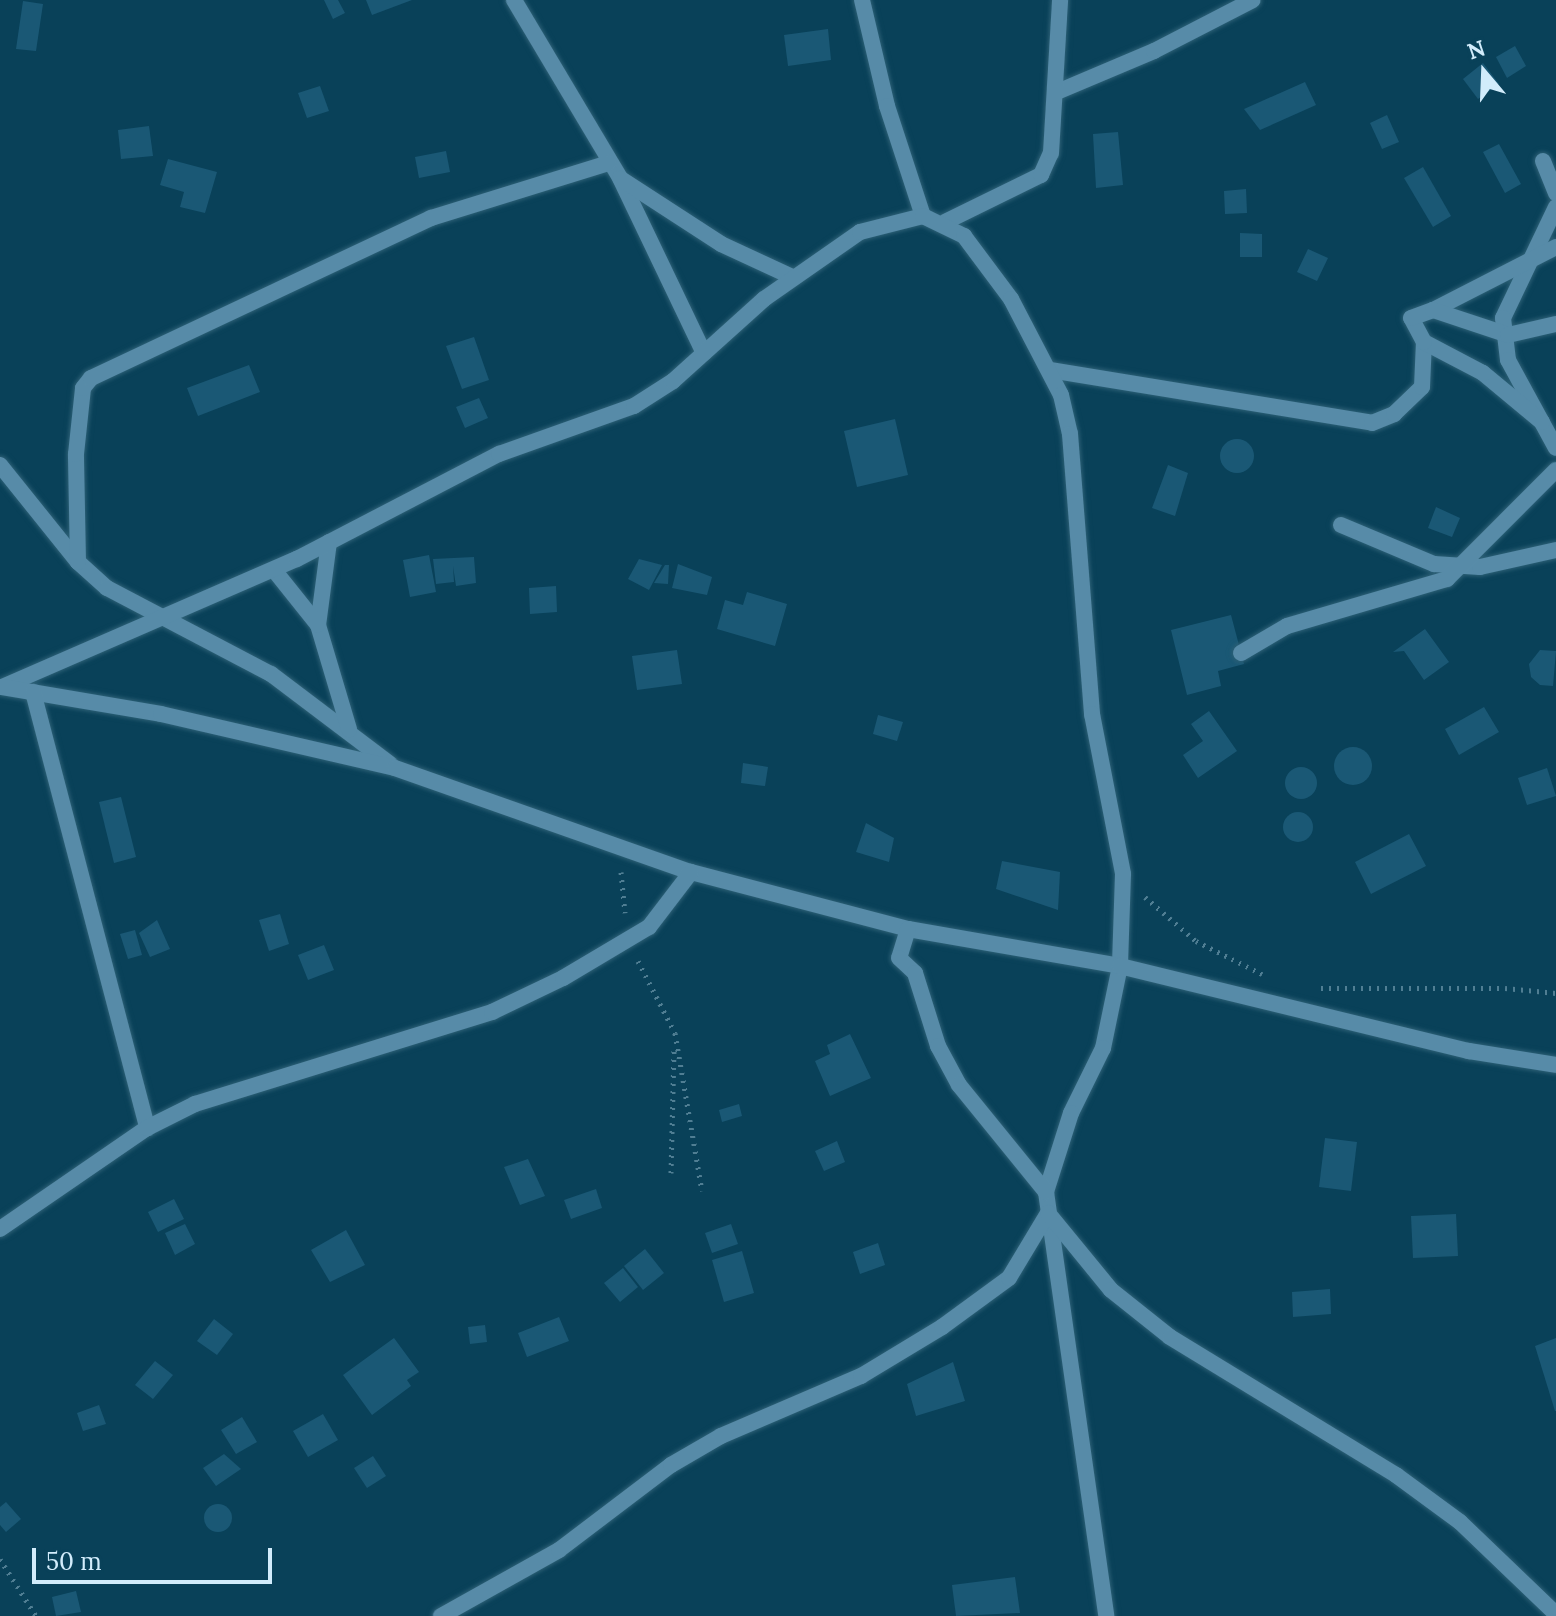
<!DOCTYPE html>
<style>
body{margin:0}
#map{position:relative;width:1556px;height:1616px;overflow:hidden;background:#094159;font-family:Lora,serif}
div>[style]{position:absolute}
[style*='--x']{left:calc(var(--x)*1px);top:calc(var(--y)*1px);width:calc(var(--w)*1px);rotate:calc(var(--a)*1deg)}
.building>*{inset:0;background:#1a5875}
.round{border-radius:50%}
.path>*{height:5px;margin-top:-2.5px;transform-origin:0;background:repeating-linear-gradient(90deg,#507e93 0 2px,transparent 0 8px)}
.roads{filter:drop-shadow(0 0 2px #2d6076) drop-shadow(0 0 2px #2d6076)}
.minor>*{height:16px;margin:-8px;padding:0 8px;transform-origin:8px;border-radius:8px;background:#578ba8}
span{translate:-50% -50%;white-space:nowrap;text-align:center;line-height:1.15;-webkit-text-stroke:6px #094159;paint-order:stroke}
.north{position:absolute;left:1444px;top:32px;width:80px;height:80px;-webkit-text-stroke:6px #094159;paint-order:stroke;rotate:341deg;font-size:22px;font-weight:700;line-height:32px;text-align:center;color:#d2ecfb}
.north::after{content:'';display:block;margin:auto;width:28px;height:36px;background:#d2ecfb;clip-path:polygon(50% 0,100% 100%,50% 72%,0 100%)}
.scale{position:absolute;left:32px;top:1548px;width:240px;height:36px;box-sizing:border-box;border:4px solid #d2ecfb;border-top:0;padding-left:10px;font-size:24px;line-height:28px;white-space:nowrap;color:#d2ecfb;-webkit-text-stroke:6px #094159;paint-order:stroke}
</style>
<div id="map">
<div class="building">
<div style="clip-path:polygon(324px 0,338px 0,345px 13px,333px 19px)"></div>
<div style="clip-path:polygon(366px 0,412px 0,372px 15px)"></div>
<div style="clip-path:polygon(23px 1px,43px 4px,36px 51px,16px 49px)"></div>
<div style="clip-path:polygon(828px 29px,831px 60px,788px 66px,784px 35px)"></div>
<div style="clip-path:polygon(1515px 46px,1526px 66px,1507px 78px,1496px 57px)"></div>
<div style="clip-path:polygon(1483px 63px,1499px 84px,1478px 99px,1463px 79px)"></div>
<div style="clip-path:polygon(1305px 82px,1316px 105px,1260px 130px,1244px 109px)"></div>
<div style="clip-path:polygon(320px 86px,329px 111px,307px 118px,298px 93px)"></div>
<div style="clip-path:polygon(1387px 115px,1399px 142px,1382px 149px,1370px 123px)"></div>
<div style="clip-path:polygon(149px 126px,153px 156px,121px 159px,118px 130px)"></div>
<div style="clip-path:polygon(1118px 132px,1123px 185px,1096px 188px,1093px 134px)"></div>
<div style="clip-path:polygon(1499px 144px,1521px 184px,1505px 193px,1483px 152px)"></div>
<div style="clip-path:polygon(446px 151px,450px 172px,419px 178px,415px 157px)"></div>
<div style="clip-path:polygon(168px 159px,217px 172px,205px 213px,180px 207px,184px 192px,160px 185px)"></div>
<div style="clip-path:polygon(1423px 167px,1451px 216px,1433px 227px,1404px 178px)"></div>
<div style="clip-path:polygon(1246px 189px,1247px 213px,1225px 214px,1224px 191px)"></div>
<div style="clip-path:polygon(1240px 233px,1262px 234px,1262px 257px,1240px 257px)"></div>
<div style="clip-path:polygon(1308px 249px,1328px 258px,1317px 281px,1297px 272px)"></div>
<div style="clip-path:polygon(474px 337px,489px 380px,462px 389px,446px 346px)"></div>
<div style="clip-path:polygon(249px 365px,260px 392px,198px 416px,187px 388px)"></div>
<div style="clip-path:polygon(479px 398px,488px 418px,465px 428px,456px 407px)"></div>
<div style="clip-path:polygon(895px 419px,908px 475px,857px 487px,844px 431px)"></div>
<div class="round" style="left:1220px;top:439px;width:34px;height:34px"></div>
<div style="clip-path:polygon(1168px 465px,1188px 473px,1175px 516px,1152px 508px)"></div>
<div style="clip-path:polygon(1436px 507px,1460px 518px,1452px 537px,1428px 528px)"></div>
<div style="clip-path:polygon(429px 555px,436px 592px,410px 597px,403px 560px)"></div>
<div style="clip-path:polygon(474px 557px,476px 583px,456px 586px,453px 566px,454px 582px,436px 584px,433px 559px)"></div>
<div style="clip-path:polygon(639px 559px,662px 565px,649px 590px,628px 579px)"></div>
<div style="clip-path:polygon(678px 564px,712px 577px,707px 595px,672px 588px)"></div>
<div style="clip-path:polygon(665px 565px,669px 565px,668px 584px,654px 583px)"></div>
<div style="clip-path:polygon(556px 586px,557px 612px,530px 614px,529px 588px)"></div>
<div style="clip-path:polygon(747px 592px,787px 604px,775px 646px,717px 629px,725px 600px,743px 605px)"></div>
<div style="clip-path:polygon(1231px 615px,1244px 664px,1218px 671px,1221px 686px,1187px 695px,1171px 630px)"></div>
<div style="clip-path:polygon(1425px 629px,1449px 662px,1424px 680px,1404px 651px,1393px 652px)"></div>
<div style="clip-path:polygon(677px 650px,682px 684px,637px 690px,632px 656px)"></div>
<div style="clip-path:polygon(1540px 650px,1556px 651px,1553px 686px,1540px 685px,1531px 677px,1529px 664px)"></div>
<div style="clip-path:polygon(1484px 707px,1499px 732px,1459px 755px,1445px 729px)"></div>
<div style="clip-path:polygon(1209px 711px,1237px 751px,1198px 778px,1183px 755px,1203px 741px,1191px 724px)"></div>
<div style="clip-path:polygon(878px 715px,903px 722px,897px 741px,873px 734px)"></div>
<div class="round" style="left:1334px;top:747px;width:38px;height:38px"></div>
<div style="clip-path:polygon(743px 763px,768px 767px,765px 786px,741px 783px)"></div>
<div class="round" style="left:1285px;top:767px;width:32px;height:32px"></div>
<div style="clip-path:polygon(1547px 768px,1556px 796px,1527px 805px,1518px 778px)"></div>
<div style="clip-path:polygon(121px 797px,136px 857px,114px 863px,99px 802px)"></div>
<div class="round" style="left:1283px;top:812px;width:30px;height:30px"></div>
<div style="clip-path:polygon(866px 823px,894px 838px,889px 862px,856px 852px)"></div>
<div style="clip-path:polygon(1409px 834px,1426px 866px,1371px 894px,1355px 862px)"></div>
<div style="clip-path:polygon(1002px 861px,1060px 872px,1058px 910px,996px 889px)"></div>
<div style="clip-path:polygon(280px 914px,289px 944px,269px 951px,259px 920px)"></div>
<div style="clip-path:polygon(157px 920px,170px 949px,150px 957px,139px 933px)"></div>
<div style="clip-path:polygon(135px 930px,142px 955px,128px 959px,120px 934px)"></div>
<div style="clip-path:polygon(324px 945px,334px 970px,308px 980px,298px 955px)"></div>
<div style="clip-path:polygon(850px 1034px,871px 1078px,830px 1096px,815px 1061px,830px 1054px,827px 1045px)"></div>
<div style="clip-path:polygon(739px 1104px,742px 1116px,722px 1122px,719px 1110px)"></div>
<div style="clip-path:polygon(1325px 1138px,1357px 1142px,1351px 1191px,1319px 1187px)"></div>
<div style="clip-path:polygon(837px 1141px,845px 1162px,824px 1171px,815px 1151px)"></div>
<div style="clip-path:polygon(528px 1159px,545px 1196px,520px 1205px,504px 1167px)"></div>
<div style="clip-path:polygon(596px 1189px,602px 1208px,571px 1219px,564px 1200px)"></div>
<div style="clip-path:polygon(174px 1199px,184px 1219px,158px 1232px,148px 1212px)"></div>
<div style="clip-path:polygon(1456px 1214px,1458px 1256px,1413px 1258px,1411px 1216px)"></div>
<div style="clip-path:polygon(185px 1224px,195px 1244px,175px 1255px,165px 1233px)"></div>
<div style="clip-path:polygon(731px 1224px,738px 1244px,712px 1253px,705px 1233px)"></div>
<div style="clip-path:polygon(346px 1230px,365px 1265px,330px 1282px,311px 1250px)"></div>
<div style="clip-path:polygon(878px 1243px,885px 1265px,860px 1274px,853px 1252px)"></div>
<div style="clip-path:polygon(645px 1249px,664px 1273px,643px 1290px,624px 1266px)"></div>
<div style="clip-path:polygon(742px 1251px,754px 1293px,724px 1302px,712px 1260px)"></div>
<div style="clip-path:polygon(623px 1268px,638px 1287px,620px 1302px,604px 1283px)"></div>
<div style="clip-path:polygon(1330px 1289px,1331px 1314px,1293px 1317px,1292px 1292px)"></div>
<div style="clip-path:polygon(559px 1317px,569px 1341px,527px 1357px,518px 1333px)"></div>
<div style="clip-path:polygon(214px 1319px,233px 1334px,217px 1355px,197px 1341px)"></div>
<div style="clip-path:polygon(485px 1325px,487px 1342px,470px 1344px,468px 1327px)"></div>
<div style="clip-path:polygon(394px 1338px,419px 1372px,407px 1380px,411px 1386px,372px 1415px,343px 1375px)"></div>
<div style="clip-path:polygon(1556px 1338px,1556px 1411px,1555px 1411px,1535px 1346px)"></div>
<div style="clip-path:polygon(155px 1361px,173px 1375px,153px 1399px,135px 1385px)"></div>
<div style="clip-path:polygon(953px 1362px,965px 1401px,916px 1416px,907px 1384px)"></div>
<div style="clip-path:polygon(99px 1405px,106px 1424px,83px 1431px,77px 1413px)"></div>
<div style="clip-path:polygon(323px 1414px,338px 1440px,308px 1457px,293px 1431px)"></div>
<div style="clip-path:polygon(242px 1417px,257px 1442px,236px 1454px,221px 1430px)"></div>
<div style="clip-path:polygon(224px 1454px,241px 1469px,216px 1486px,203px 1468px)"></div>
<div style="clip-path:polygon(373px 1456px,386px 1476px,367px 1488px,354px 1468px)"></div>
<div style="clip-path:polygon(6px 1502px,21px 1519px,6px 1532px,0 1525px,0 1507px)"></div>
<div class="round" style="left:204px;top:1504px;width:28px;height:28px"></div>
<div style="clip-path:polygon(1015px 1577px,1020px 1613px,956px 1616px,952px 1585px)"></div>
<div style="clip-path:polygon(76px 1591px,81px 1612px,56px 1616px,52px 1597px)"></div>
</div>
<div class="path">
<div style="--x:621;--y:872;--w:41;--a:84.4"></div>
<div style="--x:1145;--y:897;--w:67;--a:40.8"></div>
<div style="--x:1196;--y:941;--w:74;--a:26.6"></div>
<div style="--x:638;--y:961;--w:81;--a:62.8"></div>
<div style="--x:675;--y:1033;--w:160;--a:80.3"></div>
<div style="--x:1321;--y:988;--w:184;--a:0"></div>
<div style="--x:1505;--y:988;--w:51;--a:5.6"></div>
<div style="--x:671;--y:1173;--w:127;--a:-88.6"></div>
<div style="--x:0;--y:1559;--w:67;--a:57.7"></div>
</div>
<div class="roads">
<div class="minor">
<div style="--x:514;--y:0;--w:207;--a:59.2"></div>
<div style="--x:620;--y:178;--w:194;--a:64.4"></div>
<div style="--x:862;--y:0;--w:109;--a:76.7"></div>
<div style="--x:887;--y:106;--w:116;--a:71.9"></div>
<div style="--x:1057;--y:92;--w:105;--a:-22.9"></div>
<div style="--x:1154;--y:51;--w:111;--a:-27.3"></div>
<div style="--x:1543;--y:161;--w:35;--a:68"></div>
<div style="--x:621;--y:179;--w:119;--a:33"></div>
<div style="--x:721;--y:244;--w:78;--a:24.9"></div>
<div style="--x:1556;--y:207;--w:123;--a:115.5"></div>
<div style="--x:1503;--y:318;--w:42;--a:83.2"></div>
<div style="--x:1508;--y:360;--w:100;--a:61.4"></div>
<div style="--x:945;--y:222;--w:107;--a:-26.1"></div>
<div style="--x:1041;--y:175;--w:24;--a:-66"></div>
<div style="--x:1051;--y:153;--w:153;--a:-86.6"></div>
<div style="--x:1433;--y:310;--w:138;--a:-27.1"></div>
<div style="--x:1050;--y:370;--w:326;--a:9.3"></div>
<div style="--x:1372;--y:423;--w:24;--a:-22"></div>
<div style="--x:1394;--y:414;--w:39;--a:-44"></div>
<div style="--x:1422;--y:387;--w:45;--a:-87.5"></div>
<div style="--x:1542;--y:422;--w:77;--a:-140.3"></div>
<div style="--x:1483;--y:373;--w:67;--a:-152.3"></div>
<div style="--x:1424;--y:342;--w:27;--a:-118"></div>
<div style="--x:1411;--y:318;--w:23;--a:-20"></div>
<div style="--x:1433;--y:310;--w:79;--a:18.4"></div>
<div style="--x:1508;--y:335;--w:49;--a:-12.9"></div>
<div style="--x:0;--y:465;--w:124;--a:51.2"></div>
<div style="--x:78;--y:562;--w:39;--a:42"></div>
<div style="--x:107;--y:588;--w:185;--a:27.7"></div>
<div style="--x:271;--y:674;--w:149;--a:37.1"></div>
<div style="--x:1341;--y:525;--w:101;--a:22.8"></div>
<div style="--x:1434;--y:564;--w:46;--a:3.7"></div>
<div style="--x:1480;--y:567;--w:78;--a:-12.6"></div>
<div style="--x:329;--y:542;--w:84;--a:97.5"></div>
<div style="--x:318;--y:625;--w:109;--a:73.4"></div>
<div style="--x:78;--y:562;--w:108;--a:-91.1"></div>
<div style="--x:76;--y:454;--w:66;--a:-83.9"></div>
<div style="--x:83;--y:388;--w:13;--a:-51"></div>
<div style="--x:91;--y:378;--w:376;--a:-25.2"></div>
<div style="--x:431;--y:218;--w:186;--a:-17.2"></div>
<div style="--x:274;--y:570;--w:70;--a:51.3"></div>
<div style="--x:1241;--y:653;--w:53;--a:-30.4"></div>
<div style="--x:1287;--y:626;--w:167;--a:-16.4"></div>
<div style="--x:1447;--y:579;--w:154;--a:-45"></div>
<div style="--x:2;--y:687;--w:322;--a:-23.5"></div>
<div style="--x:297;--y:559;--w:228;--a:-27.5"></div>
<div style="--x:499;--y:454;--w:143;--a:-19.6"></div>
<div style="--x:634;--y:406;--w:46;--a:-32.7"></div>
<div style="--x:673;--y:381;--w:122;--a:-42"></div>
<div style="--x:764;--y:299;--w:117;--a:-34.9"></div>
<div style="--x:860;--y:232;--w:65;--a:-14.3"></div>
<div style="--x:923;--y:216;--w:46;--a:26"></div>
<div style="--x:964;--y:236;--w:79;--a:53.3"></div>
<div style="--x:1011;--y:299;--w:108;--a:62.5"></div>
<div style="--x:1061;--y:395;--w:40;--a:77"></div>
<div style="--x:1070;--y:434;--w:281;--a:85.5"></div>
<div style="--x:1092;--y:714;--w:163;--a:79"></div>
<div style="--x:1123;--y:874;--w:92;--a:91.9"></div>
<div style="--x:1120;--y:966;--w:84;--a:101.7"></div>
<div style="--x:1103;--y:1048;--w:72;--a:116.2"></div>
<div style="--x:1071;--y:1113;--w:83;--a:107.6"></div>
<div style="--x:1046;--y:1192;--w:428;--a:81.9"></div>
<div style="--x:2;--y:687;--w:161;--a:9.6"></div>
<div style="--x:161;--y:714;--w:240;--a:13"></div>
<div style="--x:395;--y:768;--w:314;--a:19.4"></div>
<div style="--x:691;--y:872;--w:224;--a:14.7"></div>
<div style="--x:908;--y:929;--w:215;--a:9.9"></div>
<div style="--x:1120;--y:966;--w:359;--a:13.7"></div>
<div style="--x:1469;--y:1051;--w:88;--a:9.1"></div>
<div style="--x:33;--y:692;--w:451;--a:75.3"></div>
<div style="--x:908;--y:929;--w:30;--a:107"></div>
<div style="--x:899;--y:958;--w:22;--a:43"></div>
<div style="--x:915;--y:973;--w:77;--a:72.5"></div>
<div style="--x:938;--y:1046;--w:44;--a:61.7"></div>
<div style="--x:959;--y:1085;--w:138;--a:50.9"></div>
<div style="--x:0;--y:1229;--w:178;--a:-34.5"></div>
<div style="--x:147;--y:1128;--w:54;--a:-26.6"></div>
<div style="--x:195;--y:1104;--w:311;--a:-17.2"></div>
<div style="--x:492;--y:1012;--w:79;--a:-25.6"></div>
<div style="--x:563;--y:978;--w:100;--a:-30.7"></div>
<div style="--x:649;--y:927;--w:69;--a:-52.6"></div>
<div style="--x:441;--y:1616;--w:135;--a:-29.2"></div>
<div style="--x:559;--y:1550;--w:141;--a:-37.2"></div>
<div style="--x:671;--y:1465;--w:58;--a:-30.1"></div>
<div style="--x:721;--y:1436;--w:152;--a:-23.2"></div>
<div style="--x:861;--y:1376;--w:95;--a:-31.2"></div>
<div style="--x:942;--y:1327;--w:83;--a:-36.2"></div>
<div style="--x:1009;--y:1278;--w:76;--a:-59"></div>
<div style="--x:1048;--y:1213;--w:99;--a:50.7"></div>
<div style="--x:1111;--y:1290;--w:75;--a:38.5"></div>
<div style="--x:1170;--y:1337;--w:265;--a:31.4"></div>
<div style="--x:1396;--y:1475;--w:79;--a:36.3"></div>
<div style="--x:1460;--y:1522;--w:133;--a:43.8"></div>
</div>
</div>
<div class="north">N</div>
<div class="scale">50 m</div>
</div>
